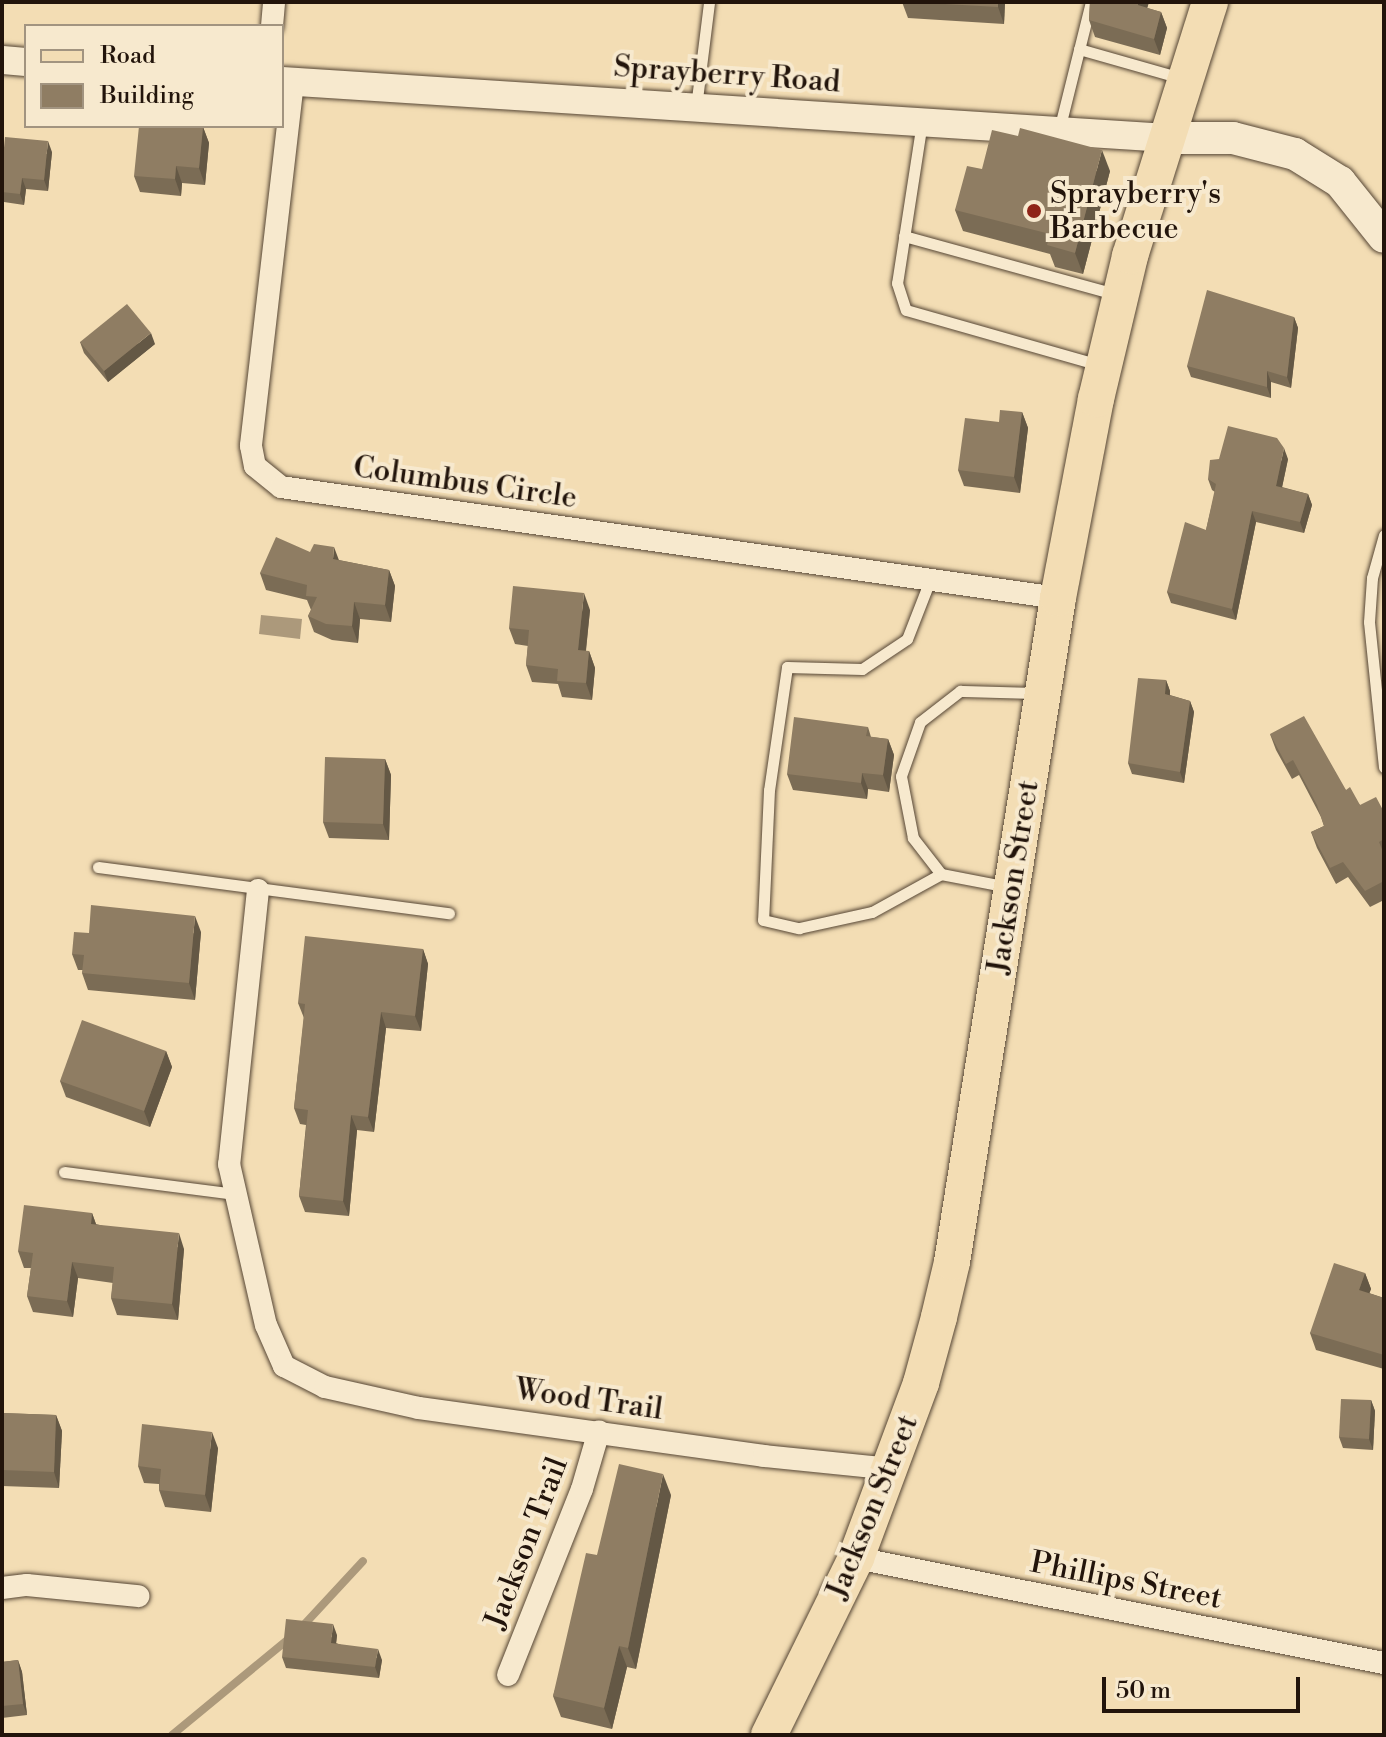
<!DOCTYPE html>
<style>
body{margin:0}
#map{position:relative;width:1386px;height:1737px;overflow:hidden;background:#f3ddb4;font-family:"Libre Bodoni",serif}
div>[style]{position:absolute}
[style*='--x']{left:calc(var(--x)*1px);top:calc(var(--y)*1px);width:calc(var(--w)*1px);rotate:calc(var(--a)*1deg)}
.water>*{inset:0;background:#ac997b}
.stream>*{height:8px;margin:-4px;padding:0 4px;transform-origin:4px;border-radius:4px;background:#ac997b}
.roads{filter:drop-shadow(0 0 2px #564635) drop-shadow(0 0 2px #564635)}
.service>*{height:11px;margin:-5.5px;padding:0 5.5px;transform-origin:5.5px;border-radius:5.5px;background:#f7e9ce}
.minor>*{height:22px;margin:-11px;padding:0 11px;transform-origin:11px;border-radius:11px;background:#f7e9ce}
.tertiary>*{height:28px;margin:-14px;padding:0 14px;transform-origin:14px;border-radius:14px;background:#f7e9ce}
.secondary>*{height:32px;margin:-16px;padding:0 16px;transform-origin:16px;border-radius:16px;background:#f7e9ce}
.primary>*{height:36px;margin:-18px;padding:0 18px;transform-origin:18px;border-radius:18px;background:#f3ddb4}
.wall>*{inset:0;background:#7b6c55}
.shaded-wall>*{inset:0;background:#645845}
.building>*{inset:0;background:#8f7d63}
.dots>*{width:22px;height:22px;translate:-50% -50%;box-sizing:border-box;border:4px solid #f7e9ce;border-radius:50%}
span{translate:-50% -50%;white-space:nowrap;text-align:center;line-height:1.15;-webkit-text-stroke:8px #f7e9ce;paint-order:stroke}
.street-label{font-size:30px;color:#22140b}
.poi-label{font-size:30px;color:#22140b}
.left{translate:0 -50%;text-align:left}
.frame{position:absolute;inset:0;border:4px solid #22140b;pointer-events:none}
.legend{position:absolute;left:24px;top:24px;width:260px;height:104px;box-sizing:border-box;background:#f7e9ce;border:2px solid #a29480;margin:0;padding:10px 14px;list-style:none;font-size:24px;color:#22140b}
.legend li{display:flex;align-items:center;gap:16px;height:40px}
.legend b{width:40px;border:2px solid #a29480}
.scale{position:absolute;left:1102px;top:1677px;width:198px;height:36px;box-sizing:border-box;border:4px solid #22140b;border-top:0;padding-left:10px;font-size:24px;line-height:28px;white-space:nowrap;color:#22140b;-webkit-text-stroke:6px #f7e9ce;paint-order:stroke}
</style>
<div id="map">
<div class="water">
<div style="clip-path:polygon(261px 615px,302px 619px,300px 639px,259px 634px)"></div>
</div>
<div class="stream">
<div style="--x:301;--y:1628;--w:91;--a:-47.2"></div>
<div style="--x:172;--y:1735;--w:154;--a:-39.5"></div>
</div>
<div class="roads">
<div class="service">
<div style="--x:1079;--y:49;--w:106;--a:15.9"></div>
<div style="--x:696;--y:107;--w:106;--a:-82.9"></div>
<div style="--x:922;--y:122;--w:163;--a:98.8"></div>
<div style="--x:897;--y:283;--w:28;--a:72"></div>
<div style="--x:906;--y:310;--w:201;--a:15.9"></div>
<div style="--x:1059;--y:130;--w:132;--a:-76"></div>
<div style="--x:904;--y:236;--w:219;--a:15.4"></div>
<div style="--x:1384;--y:535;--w:45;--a:105.6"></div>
<div style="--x:1372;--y:578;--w:44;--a:93.9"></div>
<div style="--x:1369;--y:622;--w:146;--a:84.1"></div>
<div style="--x:930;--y:580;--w:63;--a:111.3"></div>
<div style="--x:907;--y:639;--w:54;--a:146.3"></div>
<div style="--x:862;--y:669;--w:75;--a:-178.5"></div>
<div style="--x:787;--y:667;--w:124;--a:98.3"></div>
<div style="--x:769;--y:790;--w:130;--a:92.6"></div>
<div style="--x:763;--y:920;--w:37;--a:13"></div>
<div style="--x:799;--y:928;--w:75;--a:-12.4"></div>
<div style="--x:872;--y:912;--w:79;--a:-28.8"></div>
<div style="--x:941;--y:874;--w:68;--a:11"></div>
<div style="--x:98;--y:867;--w:354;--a:7.5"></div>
<div style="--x:941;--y:874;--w:46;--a:-127.9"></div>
<div style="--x:913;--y:838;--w:63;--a:-101"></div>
<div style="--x:901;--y:776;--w:57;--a:-70.6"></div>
<div style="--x:920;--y:722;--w:51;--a:-37.8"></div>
<div style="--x:960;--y:691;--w:78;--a:1.5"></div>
<div style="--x:64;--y:1172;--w:173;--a:7.3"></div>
</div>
<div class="minor">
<div style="--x:272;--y:26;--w:24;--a:-85"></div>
<div style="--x:293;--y:82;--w:366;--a:96.6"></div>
<div style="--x:251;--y:446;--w:20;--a:79"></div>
<div style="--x:255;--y:466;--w:33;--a:39"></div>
<div style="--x:281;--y:487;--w:785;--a:8.13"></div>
<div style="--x:258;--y:890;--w:276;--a:96"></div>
<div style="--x:229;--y:1164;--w:165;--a:77.1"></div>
<div style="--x:266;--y:1325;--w:45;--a:66.3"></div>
<div style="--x:284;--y:1366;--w:46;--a:27.1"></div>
<div style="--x:325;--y:1387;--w:96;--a:12.6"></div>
<div style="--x:419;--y:1408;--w:348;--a:7.9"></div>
<div style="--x:764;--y:1456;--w:129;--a:5.8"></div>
<div style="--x:856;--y:1558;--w:538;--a:11.25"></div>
<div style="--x:2;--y:1588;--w:25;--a:-7"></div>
<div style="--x:27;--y:1585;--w:112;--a:5.7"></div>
<div style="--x:508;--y:1675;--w:200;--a:-68.3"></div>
<div style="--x:582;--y:1489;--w:60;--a:-73.7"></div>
</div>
<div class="tertiary">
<div style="--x:2;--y:60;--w:24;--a:5"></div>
<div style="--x:282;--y:81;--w:887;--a:3.69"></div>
</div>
<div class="secondary">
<div style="--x:1167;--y:138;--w:66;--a:0"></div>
<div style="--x:1233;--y:138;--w:64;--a:14.5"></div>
<div style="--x:1295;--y:154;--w:53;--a:31.9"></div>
<div style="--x:1340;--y:182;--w:70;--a:51.3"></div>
</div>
<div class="primary">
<div style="--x:769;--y:1735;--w:197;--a:-63.8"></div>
<div style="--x:856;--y:1558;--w:187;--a:-69.6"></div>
<div style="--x:921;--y:1383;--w:68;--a:-74.7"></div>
<div style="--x:939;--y:1317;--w:57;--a:-76.7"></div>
<div style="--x:952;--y:1262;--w:672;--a:-80.93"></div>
<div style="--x:1058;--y:598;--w:203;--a:-79.2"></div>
<div style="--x:1096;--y:399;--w:147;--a:-76.6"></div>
<div style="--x:1130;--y:256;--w:266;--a:-72.5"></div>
</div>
</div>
<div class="wall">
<div style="clip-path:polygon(902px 2px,1005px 2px,1004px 24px,908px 18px)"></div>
<div style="clip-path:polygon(1090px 2px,1149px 2px,1147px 8px,1161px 12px,1167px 28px,1160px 55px,1095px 37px,1089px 20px)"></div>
<div style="clip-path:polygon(203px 127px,209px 143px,205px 185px,182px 183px,181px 196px,140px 192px,134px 176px)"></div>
<div style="clip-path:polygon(52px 152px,48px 191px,26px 189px,24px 205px,4px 202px,2px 198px,2px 169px)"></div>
<div style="clip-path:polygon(982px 169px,1110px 171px,1083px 274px,1055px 267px,1050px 254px,963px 231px,955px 210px)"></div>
<div style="clip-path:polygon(1294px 317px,1298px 328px,1291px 388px,1271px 382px,1271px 398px,1191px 377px,1187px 366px)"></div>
<div style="clip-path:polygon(80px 342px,155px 344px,108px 382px,84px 353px)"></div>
<div style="clip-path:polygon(1022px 412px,1028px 428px,1020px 493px,964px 486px,958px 470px)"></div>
<div style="clip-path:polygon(1288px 459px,1282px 487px,1308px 494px,1312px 505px,1304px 533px,1256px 522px,1236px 620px,1171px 603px,1167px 592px,1206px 530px,1215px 492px,1212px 490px,1208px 479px)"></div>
<div style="clip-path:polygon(310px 552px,339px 560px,389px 570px,395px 586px,391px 622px,360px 619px,358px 643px,332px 640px,314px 632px,308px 616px,311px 610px,307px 600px,266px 590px,260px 573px)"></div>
<div style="clip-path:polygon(590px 610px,586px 651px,589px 651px,595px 668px,592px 700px,562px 697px,558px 684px,532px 682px,526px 665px,528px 646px,515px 644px,509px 628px)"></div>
<div style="clip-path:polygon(1166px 680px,1170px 691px,1170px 695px,1190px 701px,1194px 712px,1184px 783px,1132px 774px,1128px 763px)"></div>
<div style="clip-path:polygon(868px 727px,871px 737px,888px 739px,894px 755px,889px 792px,868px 789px,867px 799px,793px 790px,787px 774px)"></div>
<div style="clip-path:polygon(1270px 734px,1346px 790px,1360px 805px,1384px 812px,1384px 900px,1370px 907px,1348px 877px,1336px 884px,1317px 848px,1311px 832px,1324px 826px,1321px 817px,1299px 775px,1292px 779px,1276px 750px)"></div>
<div style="clip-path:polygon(385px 759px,391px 775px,389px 840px,329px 838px,323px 822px)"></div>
<div style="clip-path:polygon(201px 932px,195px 1000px,88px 990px,82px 973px,83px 970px,78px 970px,72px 954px)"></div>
<div style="clip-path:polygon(423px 949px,428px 964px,421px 1031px,386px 1028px,374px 1132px,357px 1130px,349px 1216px,305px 1212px,299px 1196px,306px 1125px,300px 1124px,294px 1108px,304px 1018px,298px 1003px)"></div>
<div style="clip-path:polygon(166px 1051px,172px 1067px,150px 1127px,66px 1097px,60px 1081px)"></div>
<div style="clip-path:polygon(92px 1213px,96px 1224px,184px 1249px,178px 1320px,117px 1315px,111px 1298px,113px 1283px,78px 1278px,73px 1317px,33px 1312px,27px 1296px,31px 1268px,24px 1268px,18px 1251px)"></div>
<div style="clip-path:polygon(1365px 1273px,1371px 1289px,1369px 1293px,1384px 1298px,1384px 1369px,1316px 1350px,1310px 1333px)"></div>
<div style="clip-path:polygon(1371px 1400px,1375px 1411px,1373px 1450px,1343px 1448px,1339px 1437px)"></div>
<div style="clip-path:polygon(2px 1413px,56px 1415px,62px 1431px,59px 1488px,2px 1486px)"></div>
<div style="clip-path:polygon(218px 1448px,211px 1512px,165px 1507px,159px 1490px,159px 1484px,144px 1483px,138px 1466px)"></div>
<div style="clip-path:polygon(671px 1495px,636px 1669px,627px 1667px,612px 1729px,561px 1717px,553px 1696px,597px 1555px)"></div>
<div style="clip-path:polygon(337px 1635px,336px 1643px,382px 1660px,379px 1678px,286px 1668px,282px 1657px)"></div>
<div style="clip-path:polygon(18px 1660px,22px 1672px,27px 1715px,2px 1718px,2px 1662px)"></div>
</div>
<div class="shaded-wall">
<div style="clip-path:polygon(998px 2px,1005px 2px,1004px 24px,998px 7px)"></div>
<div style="clip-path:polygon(1138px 2px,1149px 2px,1143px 22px,1138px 5px)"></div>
<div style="clip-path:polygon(1161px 12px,1167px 28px,1160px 55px,1154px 39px)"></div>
<div style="clip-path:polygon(203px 127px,209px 143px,205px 185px,199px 168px)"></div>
<div style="clip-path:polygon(48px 141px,52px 152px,48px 191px,44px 180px)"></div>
<div style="clip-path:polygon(1102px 150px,1110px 171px,1083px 274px,1075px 253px)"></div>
<div style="clip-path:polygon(176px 166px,182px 183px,181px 196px,175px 179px)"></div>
<div style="clip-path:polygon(22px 178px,26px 189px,24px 205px,20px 194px)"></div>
<div style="clip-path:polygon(1294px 317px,1298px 328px,1291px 388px,1287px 377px)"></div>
<div style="clip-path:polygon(151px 333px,155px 344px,108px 382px,104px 371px)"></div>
<div style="clip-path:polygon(1267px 371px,1271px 382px,1271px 398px,1267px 387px)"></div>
<div style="clip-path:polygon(1022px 412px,1028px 428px,1020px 493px,1014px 477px)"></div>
<div style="clip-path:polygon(1284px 448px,1288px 459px,1280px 497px,1276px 486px)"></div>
<div style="clip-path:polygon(1308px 494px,1312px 505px,1304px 533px,1300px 522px)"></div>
<div style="clip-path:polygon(1252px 511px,1256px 522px,1236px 620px,1232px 609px)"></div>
<div style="clip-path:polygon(334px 547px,340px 563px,333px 559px)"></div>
<div style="clip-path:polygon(389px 570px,395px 586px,391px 622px,385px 605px)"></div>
<div style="clip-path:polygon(584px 593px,590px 610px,584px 667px,578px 650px)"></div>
<div style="clip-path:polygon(354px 602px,360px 619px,358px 643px,352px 626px)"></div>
<div style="clip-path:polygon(589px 651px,595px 668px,592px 700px,586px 683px)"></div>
<div style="clip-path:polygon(1166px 680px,1170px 691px,1169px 705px,1165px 694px)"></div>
<div style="clip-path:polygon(1190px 701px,1194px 712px,1184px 783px,1180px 772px)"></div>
<div style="clip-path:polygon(888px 739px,894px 755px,889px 792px,883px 775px)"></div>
<div style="clip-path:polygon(385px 759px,391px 775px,389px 840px,383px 824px)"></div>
<div style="clip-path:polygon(862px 773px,868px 789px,867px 799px,861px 783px)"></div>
<div style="clip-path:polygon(195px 916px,201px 932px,195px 1000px,189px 983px)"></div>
<div style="clip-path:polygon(423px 949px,428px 964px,421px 1031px,415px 1016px)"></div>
<div style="clip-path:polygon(381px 1012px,386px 1028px,374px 1132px,368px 1117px)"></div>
<div style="clip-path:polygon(166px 1051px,172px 1067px,150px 1127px,144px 1111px)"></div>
<div style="clip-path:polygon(351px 1115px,357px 1130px,349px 1216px,343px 1201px)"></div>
<div style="clip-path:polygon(92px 1213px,98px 1230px,91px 1224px)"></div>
<div style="clip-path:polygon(179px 1233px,184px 1249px,178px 1320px,172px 1304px)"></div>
<div style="clip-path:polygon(72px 1262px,78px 1278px,73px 1317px,67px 1301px)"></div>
<div style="clip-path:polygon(1365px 1273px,1371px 1289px,1365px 1306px,1359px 1290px)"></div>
<div style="clip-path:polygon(1371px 1400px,1375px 1411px,1373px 1450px,1369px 1439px)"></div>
<div style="clip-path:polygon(56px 1415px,62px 1431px,59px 1488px,54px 1472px)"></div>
<div style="clip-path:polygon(212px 1432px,218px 1448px,211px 1512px,205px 1495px)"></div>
<div style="clip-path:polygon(663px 1474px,671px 1495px,636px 1669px,628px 1648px)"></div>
<div style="clip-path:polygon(333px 1624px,337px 1635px,335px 1654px,331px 1643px)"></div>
<div style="clip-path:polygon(619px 1646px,627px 1667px,612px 1729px,604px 1708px)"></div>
<div style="clip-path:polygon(378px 1649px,382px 1660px,379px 1678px,375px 1667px)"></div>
<div style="clip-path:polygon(18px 1660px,22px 1672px,27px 1715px,23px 1704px)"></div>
</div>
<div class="building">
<div style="clip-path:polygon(909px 2px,998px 2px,998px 7px)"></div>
<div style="clip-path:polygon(1090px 2px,1138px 2px,1138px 5px,1161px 12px,1154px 39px,1089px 20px)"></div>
<div style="clip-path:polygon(139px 126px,203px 127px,199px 168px,176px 166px,175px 179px,134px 176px)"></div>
<div style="clip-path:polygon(1020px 128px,1102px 150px,1075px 253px,1047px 245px,1050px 234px,955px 210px,967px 166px,982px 169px,992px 130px,1018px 136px)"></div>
<div style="clip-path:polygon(5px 137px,48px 141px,44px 180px,22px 178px,20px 194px,2px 192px,2px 169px)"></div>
<div style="clip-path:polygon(1207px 290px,1294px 317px,1287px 377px,1267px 371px,1267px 387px,1187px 366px)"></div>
<div style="clip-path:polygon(127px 304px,151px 333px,104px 371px,80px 342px)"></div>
<div style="clip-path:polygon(1000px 410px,1022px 412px,1014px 477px,958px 470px,965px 418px,999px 422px)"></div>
<div style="clip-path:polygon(1228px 426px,1277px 438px,1284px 448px,1276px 486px,1308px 494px,1300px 522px,1252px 511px,1232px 609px,1167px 592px,1185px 522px,1206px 530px,1216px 484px,1208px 479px,1210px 460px,1219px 459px)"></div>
<div style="clip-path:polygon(276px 537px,310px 552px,314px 544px,334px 547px,333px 559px,389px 570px,385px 605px,354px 602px,352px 626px,326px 624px,308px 616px,317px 597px,306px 596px,307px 585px,260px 573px)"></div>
<div style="clip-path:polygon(513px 586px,584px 593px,578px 650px,589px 651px,586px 683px,557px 681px,558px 669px,526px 665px,529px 630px,509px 628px)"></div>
<div style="clip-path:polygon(1138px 678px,1166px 680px,1165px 694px,1190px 701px,1180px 772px,1128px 763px)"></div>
<div style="clip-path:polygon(1304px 716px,1346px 790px,1350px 787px,1360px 805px,1376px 797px,1384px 812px,1384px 839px,1379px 842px,1384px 854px,1384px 881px,1365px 891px,1343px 862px,1330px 868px,1311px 832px,1324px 826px,1317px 805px,1293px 760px,1286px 764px,1270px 734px)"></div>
<div style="clip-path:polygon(794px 717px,868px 727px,866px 736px,888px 739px,883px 775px,862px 773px,861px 783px,787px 774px)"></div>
<div style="clip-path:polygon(325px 757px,385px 759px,383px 824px,323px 822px)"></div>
<div style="clip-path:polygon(91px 905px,195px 916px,189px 983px,82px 973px,84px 955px,72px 954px,74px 932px,89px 933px)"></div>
<div style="clip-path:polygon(305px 936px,423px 949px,415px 1016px,381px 1012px,368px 1117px,351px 1115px,343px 1201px,299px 1196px,308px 1110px,294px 1108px,305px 1004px,298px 1003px)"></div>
<div style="clip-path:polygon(82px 1020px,166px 1051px,144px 1111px,60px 1081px)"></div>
<div style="clip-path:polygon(24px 1205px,92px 1213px,91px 1224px,179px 1233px,172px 1304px,111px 1298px,114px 1267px,72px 1262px,67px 1301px,27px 1296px,33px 1253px,18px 1251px)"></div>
<div style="clip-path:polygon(1334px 1263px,1365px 1273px,1359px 1290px,1384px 1298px,1384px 1355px,1310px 1333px)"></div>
<div style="clip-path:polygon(1341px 1399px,1371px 1400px,1369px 1439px,1339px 1437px)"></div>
<div style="clip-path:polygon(2px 1413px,56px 1415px,54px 1472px,2px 1470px)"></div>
<div style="clip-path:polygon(142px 1424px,212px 1432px,205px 1495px,159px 1490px,161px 1469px,138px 1466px)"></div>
<div style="clip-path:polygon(619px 1464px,663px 1474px,628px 1648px,619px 1646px,604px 1708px,553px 1696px,586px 1553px,597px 1555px)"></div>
<div style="clip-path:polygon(286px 1619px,333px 1624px,331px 1643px,378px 1649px,375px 1667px,282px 1657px)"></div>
<div style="clip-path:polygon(18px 1660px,23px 1704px,2px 1706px,2px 1662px)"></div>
</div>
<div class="dots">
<div style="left:1034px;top:211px;background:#8f2418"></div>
</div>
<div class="street-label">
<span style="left:727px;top:75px;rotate:4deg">Sprayberry Road</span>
<span style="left:465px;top:483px;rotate:8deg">Columbus Circle</span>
<span style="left:1014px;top:877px;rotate:-81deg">Jackson Street</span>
<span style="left:589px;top:1400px;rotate:8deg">Wood Trail</span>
<span style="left:873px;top:1507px;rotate:-68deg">Jackson Street</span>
<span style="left:527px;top:1543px;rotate:-69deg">Jackson Trail</span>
<span style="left:1126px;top:1581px;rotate:11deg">Phillips Street</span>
</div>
<div class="poi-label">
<span class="left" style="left:1050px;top:211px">Sprayberry's<br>Barbecue</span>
</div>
<div class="frame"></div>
<ul class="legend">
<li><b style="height:10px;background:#f3ddb4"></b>Road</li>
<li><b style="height:22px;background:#8f7d63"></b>Building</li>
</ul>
<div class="scale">50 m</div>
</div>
